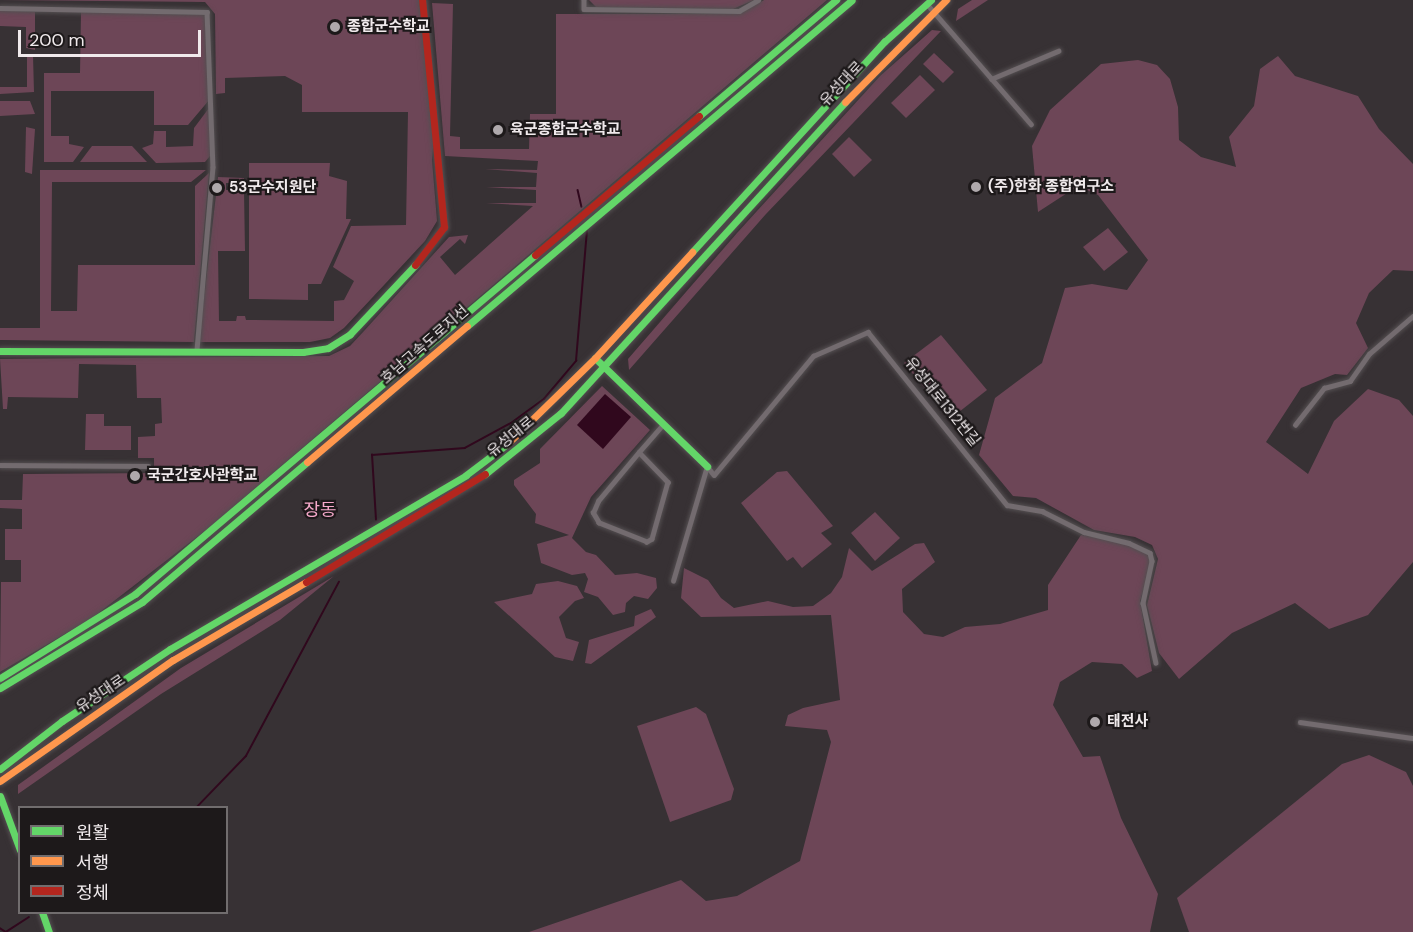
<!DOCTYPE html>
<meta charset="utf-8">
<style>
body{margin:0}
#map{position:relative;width:1413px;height:932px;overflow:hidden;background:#373134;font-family:"DM Sans","Noto Sans KR",sans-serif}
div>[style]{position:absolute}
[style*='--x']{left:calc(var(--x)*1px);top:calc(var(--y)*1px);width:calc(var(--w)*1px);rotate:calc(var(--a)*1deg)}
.green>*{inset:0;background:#6d4657}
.water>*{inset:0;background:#30081d}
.stream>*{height:1.5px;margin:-0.75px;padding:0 0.75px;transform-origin:0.75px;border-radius:0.75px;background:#30081d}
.roads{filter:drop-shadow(0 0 2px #544f51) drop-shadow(0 0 2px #544f51)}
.street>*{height:4.5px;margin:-2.25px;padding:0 2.25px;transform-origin:2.25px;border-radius:2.25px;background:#736b6f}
.fast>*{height:7px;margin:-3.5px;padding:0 3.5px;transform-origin:3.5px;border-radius:3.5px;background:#63d668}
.slow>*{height:7px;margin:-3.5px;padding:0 3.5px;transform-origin:3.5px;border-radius:3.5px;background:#ff974d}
.jam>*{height:7px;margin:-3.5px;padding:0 3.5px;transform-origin:3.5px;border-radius:3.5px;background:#b3261e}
.dots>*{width:16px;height:16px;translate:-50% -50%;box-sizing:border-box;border:3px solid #1d191a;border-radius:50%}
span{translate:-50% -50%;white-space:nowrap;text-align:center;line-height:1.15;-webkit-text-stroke:4.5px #1d191a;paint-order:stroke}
.poi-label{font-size:15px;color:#f0eaec;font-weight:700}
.left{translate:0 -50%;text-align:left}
.street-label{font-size:15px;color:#f0eaec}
.quarter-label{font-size:18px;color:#f5a8c9}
.legend{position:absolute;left:18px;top:806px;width:210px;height:108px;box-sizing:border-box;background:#1d191a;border:2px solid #716d6e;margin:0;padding:8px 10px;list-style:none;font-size:18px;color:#f0eaec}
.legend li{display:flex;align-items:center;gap:12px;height:30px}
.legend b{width:30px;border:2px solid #716d6e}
.scale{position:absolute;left:18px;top:30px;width:183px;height:27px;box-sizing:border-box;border:3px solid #f0eaec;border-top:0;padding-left:8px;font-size:18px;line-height:21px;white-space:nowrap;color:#f0eaec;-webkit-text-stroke:4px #1d191a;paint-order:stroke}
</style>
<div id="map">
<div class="green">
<div style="clip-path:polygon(0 0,419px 0,434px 135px,432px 160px,437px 221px,425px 241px,344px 328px,330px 338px,310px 342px,199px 342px,218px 177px,244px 178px,244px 183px,226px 183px,226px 190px,244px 191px,245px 251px,218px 251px,219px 321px,236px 321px,237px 316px,245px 316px,246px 320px,334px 321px,334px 301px,344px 300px,354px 281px,333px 267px,351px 226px,406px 225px,408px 112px,302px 112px,302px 85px,285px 76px,225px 78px,225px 93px,216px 94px,215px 14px,205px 2px)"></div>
<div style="clip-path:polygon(589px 0,754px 0,733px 9px,596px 7px)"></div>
<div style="clip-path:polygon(764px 0,827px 0,211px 526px,92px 618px,0 672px,1px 582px,21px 582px,21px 560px,5px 560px,5px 529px,22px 529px,22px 509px,0 508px,0 500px,22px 500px,23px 474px,154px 473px,154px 458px,138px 458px,138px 437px,155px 436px,155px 424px,162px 423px,161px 398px,137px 398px,136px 365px,79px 364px,78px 398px,8px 397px,7px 409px,3px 409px,0 359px,329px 356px,350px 346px,364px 331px,449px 237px,468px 235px,465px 244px,460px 239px,440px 257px,455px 275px,533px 206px,486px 203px,536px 203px,536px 190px,486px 187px,536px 187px,537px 173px,485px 169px,537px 170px,538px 161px,445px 156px,432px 3px,453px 4px,450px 136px,460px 137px,460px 149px,529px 149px,530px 114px,556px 114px,556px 14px,740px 14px)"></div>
<div style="clip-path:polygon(972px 0,988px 0,956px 21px,958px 9px)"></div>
<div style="clip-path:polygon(0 10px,35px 12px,35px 50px,26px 48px,26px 27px,0 26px)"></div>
<div style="clip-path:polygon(81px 12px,205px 15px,210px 99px,188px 125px,154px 125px,154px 91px,51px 91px,51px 136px,69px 136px,69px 144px,84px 147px,73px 162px,44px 162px,44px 73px,80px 73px)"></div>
<div style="clip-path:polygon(932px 30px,941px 31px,766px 214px,629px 370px,628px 359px,737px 233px,880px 76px)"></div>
<div style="clip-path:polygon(934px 53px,954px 72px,943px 83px,923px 64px)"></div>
<div style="clip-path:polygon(33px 55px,34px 92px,0 94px,0 87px,27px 87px,27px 57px)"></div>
<div style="clip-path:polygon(1278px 56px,1295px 76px,1358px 96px,1379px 129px,1413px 164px,1413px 271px,1393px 270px,1369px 293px,1356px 323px,1368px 348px,1347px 375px,1335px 374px,1301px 388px,1266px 442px,1308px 474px,1334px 421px,1368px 389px,1399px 400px,1413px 416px,1413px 562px,1368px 615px,1329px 629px,1295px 603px,1232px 633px,1179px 679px,1159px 653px,1147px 605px,1158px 559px,1152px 545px,1135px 537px,1094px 530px,1036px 498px,1013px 496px,979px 455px,995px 398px,1042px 363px,1065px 288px,1092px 284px,1127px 290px,1148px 260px,1098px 195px,1078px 186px,1038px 212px,1032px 146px,1050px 110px,1101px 64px,1138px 60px,1157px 65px,1170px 79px,1178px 107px,1179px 140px,1201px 157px,1236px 167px,1229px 137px,1254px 106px,1260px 69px)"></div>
<div style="clip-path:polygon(920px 75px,935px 90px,906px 118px,891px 103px)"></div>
<div style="clip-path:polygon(0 101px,30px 101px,35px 114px,0 116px)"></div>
<div style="clip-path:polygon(209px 108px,210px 156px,205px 162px,156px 163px,142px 148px,153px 144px,154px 131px,166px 131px,166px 147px,193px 146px,194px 128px)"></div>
<div style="clip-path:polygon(26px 127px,35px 129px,32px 174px,25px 172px)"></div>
<div style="clip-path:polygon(849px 137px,872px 160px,854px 177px,832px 154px)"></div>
<div style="clip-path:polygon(92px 146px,132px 146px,147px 162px,80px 162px)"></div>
<div style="clip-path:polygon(249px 163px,330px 163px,329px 176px,347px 181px,346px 219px,351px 219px,321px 284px,308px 284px,308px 300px,249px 299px)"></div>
<div style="clip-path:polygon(40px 170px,206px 170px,191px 182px,52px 182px,51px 311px,77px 311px,78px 265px,195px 265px,195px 186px,209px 173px,194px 342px,0 340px,0 328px,40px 328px)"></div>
<div style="clip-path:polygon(1108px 228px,1128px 252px,1104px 271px,1083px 247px)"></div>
<div style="clip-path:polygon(941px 335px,987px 390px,950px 419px,904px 363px)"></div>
<div style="clip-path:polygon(602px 386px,650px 430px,591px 497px,572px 538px,586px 552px,596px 555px,615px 575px,637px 573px,656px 578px,657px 588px,648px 599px,634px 596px,626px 603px,625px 612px,613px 615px,598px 597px,584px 592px,588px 579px,585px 573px,572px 575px,541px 563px,537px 544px,569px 535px,535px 523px,536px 514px,514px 485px,514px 480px,540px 463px,540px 449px)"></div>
<div style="clip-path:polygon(86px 414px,104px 414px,104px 426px,131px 426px,131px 450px,85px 450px)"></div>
<div style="clip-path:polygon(787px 471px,833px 526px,821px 533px,832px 544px,802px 568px,793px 557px,787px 561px,741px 503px,777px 472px)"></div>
<div style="clip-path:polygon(875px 512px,900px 538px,875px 561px,851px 533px)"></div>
<div style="clip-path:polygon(1081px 535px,1135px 544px,1149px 551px,1153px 559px,1140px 601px,1152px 671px,1137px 678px,1122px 664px,1092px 662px,1060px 682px,1053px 705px,1083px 757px,1100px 756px,1121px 818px,1158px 894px,1150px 932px,529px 932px,681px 880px,706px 901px,737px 896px,800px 861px,831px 742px,827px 730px,785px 726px,788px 715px,803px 708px,840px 700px,831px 615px,701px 617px,681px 598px,684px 568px,708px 580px,721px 598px,734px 608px,768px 601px,793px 607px,813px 606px,831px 593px,842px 577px,849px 548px,872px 571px,915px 544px,924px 543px,935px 562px,902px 589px,903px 612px,924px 634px,943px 637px,965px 627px,1000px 624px,1048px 610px,1048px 585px)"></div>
<div style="clip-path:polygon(334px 576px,280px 620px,161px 694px,18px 794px,18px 785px,181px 668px)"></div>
<div style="clip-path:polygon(558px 581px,577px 586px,584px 598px,575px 601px,559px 617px,566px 638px,579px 642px,573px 661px,555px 657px,494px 602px,532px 594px,536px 584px)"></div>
<div style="clip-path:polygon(651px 609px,656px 617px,591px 664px,585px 663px,589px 640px,634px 626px,635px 616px)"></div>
<div style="clip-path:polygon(696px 707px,706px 714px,734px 789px,731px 800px,670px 822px,637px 726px)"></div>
<div style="clip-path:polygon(1369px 755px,1406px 772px,1413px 786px,1413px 932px,1189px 932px,1177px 898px,1342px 764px)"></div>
</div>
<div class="water">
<div style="clip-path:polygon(605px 394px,631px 417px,603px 449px,577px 425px)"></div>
</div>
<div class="stream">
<div style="--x:578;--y:190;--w:17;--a:77"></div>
<div style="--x:376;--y:520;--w:65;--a:-93.5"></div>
<div style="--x:372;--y:455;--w:93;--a:-4.3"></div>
<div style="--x:465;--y:448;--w:52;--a:-28.5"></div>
<div style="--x:511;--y:423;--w:41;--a:-36"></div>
<div style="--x:544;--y:399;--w:50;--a:-49.9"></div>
<div style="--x:576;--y:361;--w:130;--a:-85.2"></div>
<div style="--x:196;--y:808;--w:72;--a:-46.1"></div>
<div style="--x:246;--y:756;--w:197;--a:-61.9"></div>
<div style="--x:0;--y:928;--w:7;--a:34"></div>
<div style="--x:6;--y:932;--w:27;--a:-33"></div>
</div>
<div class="roads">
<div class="street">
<div style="--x:584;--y:0;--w:9;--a:90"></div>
<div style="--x:584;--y:9;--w:155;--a:0.7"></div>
<div style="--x:739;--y:11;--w:22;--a:-30"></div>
<div style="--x:927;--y:4;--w:159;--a:49.1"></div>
<div style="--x:0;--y:8;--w:207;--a:1.1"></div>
<div style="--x:207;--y:12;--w:155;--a:87.8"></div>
<div style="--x:213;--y:167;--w:185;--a:95"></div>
<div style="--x:991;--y:79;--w:73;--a:-22.7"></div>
<div style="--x:1295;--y:425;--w:47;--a:-51.9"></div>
<div style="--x:1324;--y:388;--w:27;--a:-15"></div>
<div style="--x:1350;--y:381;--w:33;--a:-55"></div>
<div style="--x:1369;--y:354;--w:58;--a:-40.8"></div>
<div style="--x:639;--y:452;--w:42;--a:46"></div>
<div style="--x:668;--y:482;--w:59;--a:105.7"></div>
<div style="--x:652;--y:539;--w:6;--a:149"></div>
<div style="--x:647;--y:542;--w:52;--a:-158.4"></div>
<div style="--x:599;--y:523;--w:12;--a:-121"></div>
<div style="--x:593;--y:513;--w:13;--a:-67"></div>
<div style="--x:598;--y:501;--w:64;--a:-50.1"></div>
<div style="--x:639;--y:452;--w:37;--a:-49"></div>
<div style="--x:0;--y:465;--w:148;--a:0.4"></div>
<div style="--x:707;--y:466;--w:11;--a:52"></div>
<div style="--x:714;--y:475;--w:155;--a:-50.2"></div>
<div style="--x:813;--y:356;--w:60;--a:-23.6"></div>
<div style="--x:868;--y:332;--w:222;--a:51.2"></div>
<div style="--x:1007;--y:505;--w:36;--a:10"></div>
<div style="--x:1042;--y:511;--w:47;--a:26.6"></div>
<div style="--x:1084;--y:532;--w:46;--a:13.7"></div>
<div style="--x:1129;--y:543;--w:23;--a:25"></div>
<div style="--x:1150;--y:553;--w:8;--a:76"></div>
<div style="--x:1152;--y:561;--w:43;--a:102.1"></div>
<div style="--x:1143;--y:603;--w:61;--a:77.8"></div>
<div style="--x:673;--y:581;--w:120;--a:-73.5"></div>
<div style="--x:1300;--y:722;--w:114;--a:8.1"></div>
</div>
<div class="fast">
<div style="--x:699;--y:116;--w:180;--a:-40.3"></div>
<div style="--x:692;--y:252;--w:285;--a:-47.6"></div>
<div style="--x:884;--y:42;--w:63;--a:-41.8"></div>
<div style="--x:467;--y:326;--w:504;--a:-40.26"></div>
<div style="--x:0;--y:351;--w:303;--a:0.2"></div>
<div style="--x:303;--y:352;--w:25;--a:-9"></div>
<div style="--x:328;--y:348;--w:26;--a:-32"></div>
<div style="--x:350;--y:334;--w:95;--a:-46.7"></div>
<div style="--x:595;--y:358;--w:156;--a:44"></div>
<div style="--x:485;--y:474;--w:97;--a:-38.8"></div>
<div style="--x:561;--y:413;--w:421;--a:-47.6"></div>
<div style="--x:0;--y:678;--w:159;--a:-31.9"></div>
<div style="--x:135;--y:594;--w:524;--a:-40.28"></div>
<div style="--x:0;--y:688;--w:166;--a:-31.2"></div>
<div style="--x:142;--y:602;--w:216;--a:-40.3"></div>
<div style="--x:0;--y:769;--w:78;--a:-37.7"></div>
<div style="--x:62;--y:721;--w:130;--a:-33.7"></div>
<div style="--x:170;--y:649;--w:343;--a:-30.4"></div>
<div style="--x:466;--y:475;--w:51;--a:-37.1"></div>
<div style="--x:0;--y:796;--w:58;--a:69.7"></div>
<div style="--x:42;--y:912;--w:21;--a:71"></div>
</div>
<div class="slow">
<div style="--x:845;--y:102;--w:144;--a:-45.3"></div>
<div style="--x:507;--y:444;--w:123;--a:-44.3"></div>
<div style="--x:595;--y:358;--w:144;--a:-47.5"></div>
<div style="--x:307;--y:462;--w:210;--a:-40.4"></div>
<div style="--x:0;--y:781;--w:211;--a:-35"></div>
<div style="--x:173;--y:660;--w:154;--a:-30.4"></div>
</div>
<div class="jam">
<div style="--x:535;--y:255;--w:215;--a:-40.3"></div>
<div style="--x:415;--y:265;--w:48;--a:-52.7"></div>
<div style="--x:444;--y:227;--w:228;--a:-95.5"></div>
<div style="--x:306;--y:582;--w:209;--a:-31.1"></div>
</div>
</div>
<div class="dots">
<div style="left:335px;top:27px;background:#afa9ac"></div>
<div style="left:498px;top:130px;background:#afa9ac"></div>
<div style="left:976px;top:187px;background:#afa9ac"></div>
<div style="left:217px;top:188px;background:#afa9ac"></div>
<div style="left:135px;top:476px;background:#afa9ac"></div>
<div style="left:1095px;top:722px;background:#afa9ac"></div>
</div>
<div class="poi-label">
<span class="left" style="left:347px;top:27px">종합군수학교</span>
<span class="left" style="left:510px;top:130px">육군종합군수학교</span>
<span class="left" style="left:988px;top:187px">(주)한화 종합연구소</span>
<span class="left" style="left:229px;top:188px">53군수지원단</span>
<span class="left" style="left:147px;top:476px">국군간호사관학교</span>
<span class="left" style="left:1107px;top:722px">태전사</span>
</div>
<div class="street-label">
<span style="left:842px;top:84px;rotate:-47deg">유성대로</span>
<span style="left:425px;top:345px;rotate:-41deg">호남고속도로지선</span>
<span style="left:942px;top:402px;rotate:51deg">유성대로1312번길</span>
<span style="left:511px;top:437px;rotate:-39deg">유성대로</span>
<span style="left:101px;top:694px;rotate:-34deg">유성대로</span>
</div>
<div class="quarter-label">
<span style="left:320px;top:510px">장동</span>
</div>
<ul class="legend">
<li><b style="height:8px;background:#63d668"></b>원활</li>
<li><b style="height:8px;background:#ff974d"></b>서행</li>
<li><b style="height:8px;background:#b3261e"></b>정체</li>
</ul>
<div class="scale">200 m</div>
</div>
